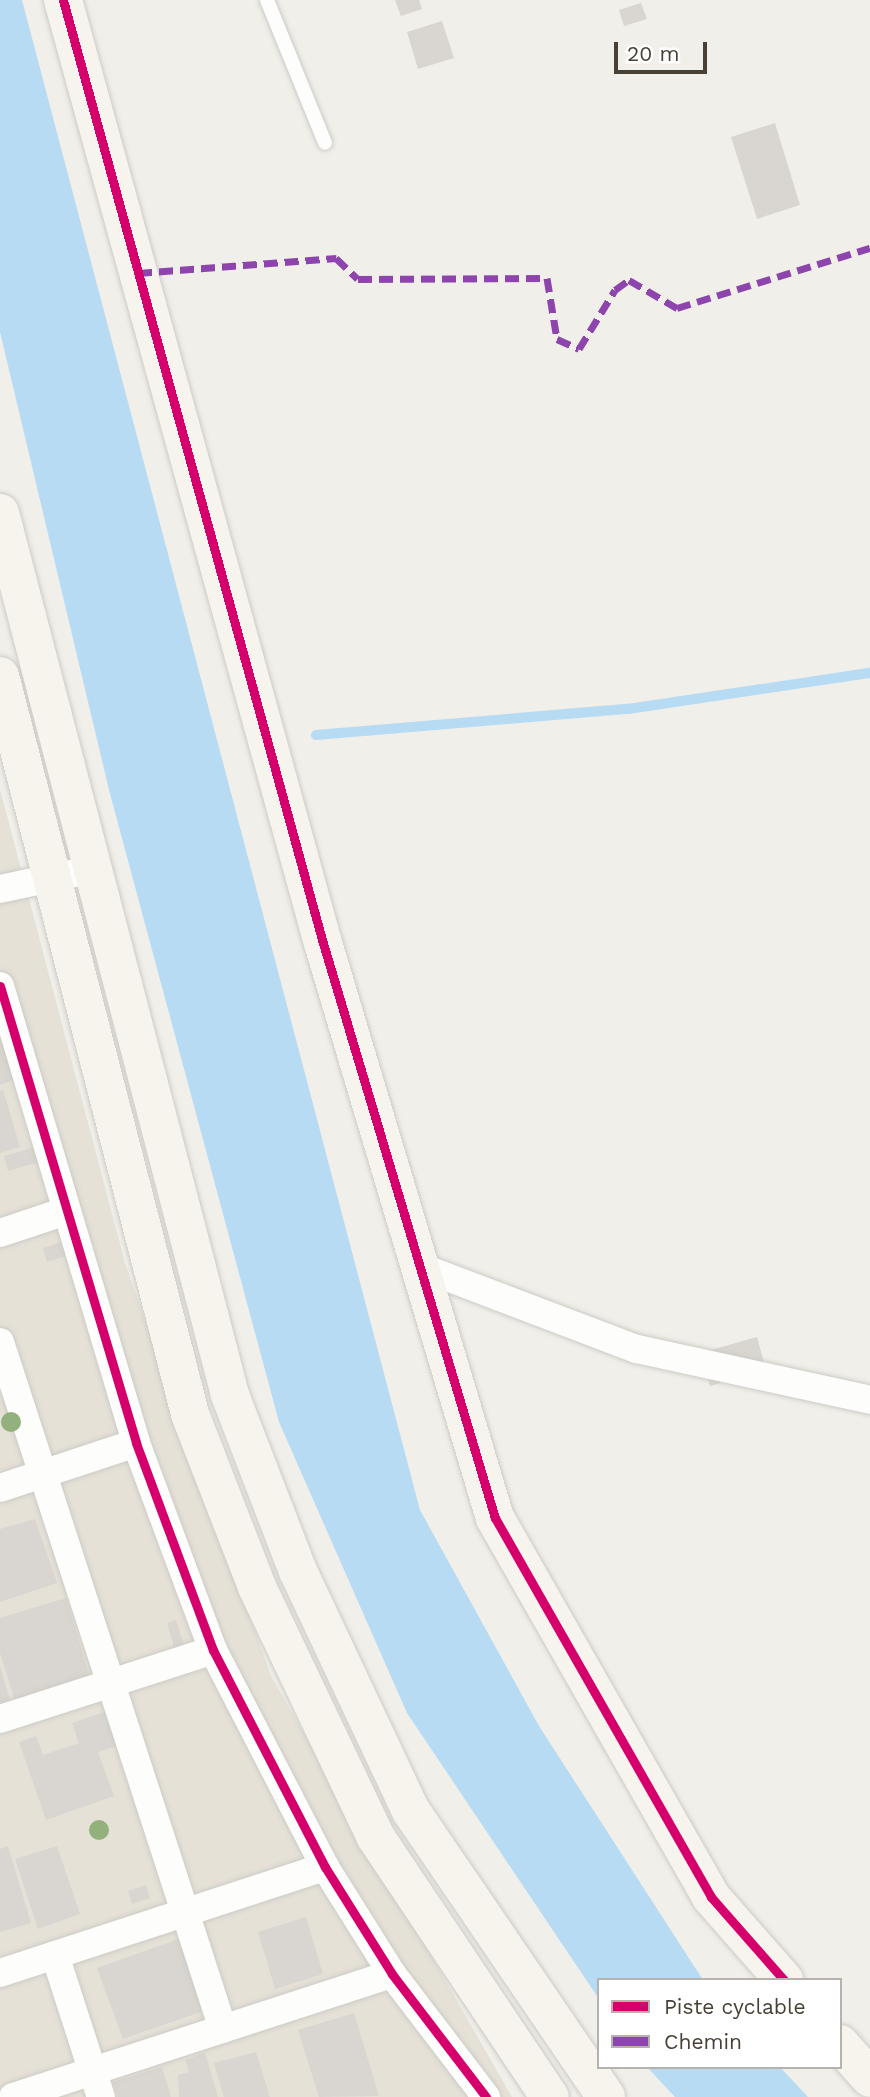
<!DOCTYPE html>
<style>
body{margin:0}
#map{position:relative;width:870px;height:2097px;overflow:hidden;background:#f0efea;font-family:"Work Sans",sans-serif}
div>[style]{position:absolute}
[style*='--x']{left:calc(var(--x)*1px);top:calc(var(--y)*1px);width:calc(var(--w)*1px);rotate:calc(var(--a)*1deg)}
.residential>*{inset:0;background:#e5e1d7}
.water>*{inset:0;background:#b7dbf2}
.stream>*{height:10px;margin:-5px;padding:0 5px;transform-origin:5px;border-radius:5px;background:#b7dbf2}
.building>*{inset:0;background:#d9d6d1}
.roads{filter:drop-shadow(0 0 2px #cdcbc6) drop-shadow(0 0 2px #cdcbc6)}
.lane>*{height:14px;margin:-7px;padding:0 7px;transform-origin:7px;border-radius:7px;background:#fdfdfc}
.street>*{height:28px;margin:-14px;padding:0 14px;transform-origin:14px;border-radius:14px;background:#fdfdfc}
.secondary>*{height:38px;margin:-19px;padding:0 19px;transform-origin:19px;border-radius:19px;background:#f7f4ee}
.quiet>*{height:7px;margin-top:-3.5px;transform-origin:0;background:repeating-linear-gradient(90deg,#8e44ad 0 14px,transparent 0 21px)}
.cycleway>*{height:9px;margin:-4.5px;padding:0 4.5px;transform-origin:4.5px;border-radius:4.5px;background:#d6006c}
.trees>*{width:20px;height:20px;margin:-10px;border-radius:50%;background:#93b17d}
span{translate:-50% -50%;white-space:nowrap;text-align:center;line-height:1.15;-webkit-text-stroke:5px #fff;paint-order:stroke}
.legend{position:absolute;left:597px;top:1978px;width:245px;height:91px;box-sizing:border-box;background:#fff;border:2px solid #b6b3ae;margin:0;padding:9px 12px;list-style:none;font-size:21px;color:#484035}
.legend li{display:flex;align-items:center;gap:14px;height:35px}
.legend b{width:35px;border:2px solid #b6b3ae}
.scale{position:absolute;left:614px;top:42px;width:93px;height:32px;box-sizing:border-box;border:4px solid #484035;border-top:0;padding-left:9px;font-size:21px;line-height:24px;white-space:nowrap;color:#484035;-webkit-text-stroke:5px #fff;paint-order:stroke}
</style>
<div id="map">
<div class="residential">
<div style="clip-path:polygon(0 789px,125px 1263px,271px 1676px,512px 2097px,0 2097px)"></div>
</div>
<div class="water">
<div style="clip-path:polygon(0 0,22px 0,420px 1510px,539px 1726px,703px 1980px,599px 1980px,599px 1999px,407px 1713px,279px 1422px,109px 790px,0 332px)"></div>
<div style="clip-path:polygon(647px 2067px,780px 2067px,808px 2097px,675px 2097px)"></div>
</div>
<div class="stream">
<div style="--x:316;--y:735;--w:313;--a:-4.8"></div>
<div style="--x:628;--y:709;--w:245;--a:-8.5"></div>
</div>
<div class="building">
<div style="clip-path:polygon(395px 0,419px 0,422px 9px,401px 16px)"></div>
<div style="clip-path:polygon(641px 3px,647px 19px,624px 26px,619px 10px)"></div>
<div style="clip-path:polygon(442px 21px,454px 58px,418px 69px,407px 32px)"></div>
<div style="clip-path:polygon(775px 123px,800px 205px,757px 219px,731px 137px)"></div>
<div style="clip-path:polygon(0 1034px,16px 1079px,0 1085px)"></div>
<div style="clip-path:polygon(3px 1090px,20px 1147px,0 1153px,0 1091px)"></div>
<div style="clip-path:polygon(35px 1147px,39px 1162px,8px 1171px,4px 1156px)"></div>
<div style="clip-path:polygon(61px 1242px,66px 1256px,47px 1262px,43px 1248px)"></div>
<div style="clip-path:polygon(757px 1337px,766px 1370px,710px 1386px,700px 1353px)"></div>
<div style="clip-path:polygon(35px 1519px,57px 1583px,0 1602px,0 1529px)"></div>
<div style="clip-path:polygon(66px 1598px,90px 1678px,15px 1701px,0 1653px,0 1618px)"></div>
<div style="clip-path:polygon(176px 1620px,189px 1662px,179px 1665px,167px 1623px)"></div>
<div style="clip-path:polygon(0 1666px,10px 1700px,0 1703px)"></div>
<div style="clip-path:polygon(107px 1711px,119px 1745px,98px 1752px,114px 1796px,46px 1820px,19px 1742px,36px 1736px,43px 1755px,79px 1743px,72px 1723px)"></div>
<div style="clip-path:polygon(8px 1846px,31px 1923px,0 1932px,0 1849px)"></div>
<div style="clip-path:polygon(57px 1846px,80px 1914px,38px 1929px,15px 1859px)"></div>
<div style="clip-path:polygon(146px 1885px,150px 1898px,132px 1904px,128px 1891px)"></div>
<div style="clip-path:polygon(306px 1917px,323px 1974px,275px 1989px,258px 1932px)"></div>
<div style="clip-path:polygon(187px 1936px,212px 2008px,123px 2039px,97px 1968px)"></div>
<div style="clip-path:polygon(354px 2013px,379px 2096px,319px 2097px,298px 2030px)"></div>
<div style="clip-path:polygon(256px 2052px,270px 2097px,224px 2097px,214px 2063px)"></div>
<div style="clip-path:polygon(205px 2053px,218px 2097px,179px 2097px,178px 2075px,189px 2072px,185px 2060px)"></div>
<div style="clip-path:polygon(162px 2067px,171px 2097px,118px 2097px,113px 2082px)"></div>
</div>
<div class="roads">
<div class="lane">
<div style="--x:267;--y:0;--w:154;--a:67.9"></div>
</div>
<div class="street">
<div style="--x:0;--y:889;--w:96;--a:-12"></div>
<div style="--x:0;--y:986;--w:477;--a:73.4"></div>
<div style="--x:136;--y:1443;--w:221;--a:69.6"></div>
<div style="--x:213;--y:1650;--w:244;--a:62.7"></div>
<div style="--x:325;--y:1867;--w:126;--a:57.9"></div>
<div style="--x:392;--y:1974;--w:155;--a:52.6"></div>
<div style="--x:0;--y:1233;--w:70;--a:-18.4"></div>
<div style="--x:418;--y:1266;--w:234;--a:20.8"></div>
<div style="--x:637;--y:1349;--w:239;--a:12.3"></div>
<div style="--x:0;--y:1342;--w:722;--a:72.02"></div>
<div style="--x:0;--y:1488;--w:143;--a:-18.3"></div>
<div style="--x:0;--y:1719;--w:224;--a:-17.9"></div>
<div style="--x:55;--y:1955;--w:149;--a:72.1"></div>
<div style="--x:0;--y:1973;--w:342;--a:-18.1"></div>
<div style="--x:13;--y:2097;--w:398;--a:-18"></div>
</div>
<div class="secondary">
<div style="--x:63;--y:0;--w:978;--a:74.59"></div>
<div style="--x:323;--y:943;--w:600;--a:73.35"></div>
<div style="--x:495;--y:1518;--w:436;--a:60.3"></div>
<div style="--x:711;--y:1897;--w:111;--a:48.7"></div>
<div style="--x:0;--y:513;--w:911;--a:75.38"></div>
<div style="--x:230;--y:1395;--w:189;--a:68.9"></div>
<div style="--x:298;--y:1571;--w:265;--a:64.8"></div>
<div style="--x:411;--y:1811;--w:346;--a:55.7"></div>
<div style="--x:0;--y:676;--w:762;--a:75.56"></div>
<div style="--x:190;--y:1414;--w:186;--a:68.8"></div>
<div style="--x:257;--y:1587;--w:276;--a:64.6"></div>
<div style="--x:375;--y:1836;--w:314;--a:56.2"></div>
<div style="--x:840;--y:2044;--w:45;--a:48.6"></div>
</div>
</div>
<div class="quiet">
<div style="--x:138;--y:273;--w:199;--a:-4.3"></div>
<div style="--x:336;--y:258;--w:30;--a:44"></div>
<div style="--x:358;--y:279;--w:189;--a:-0.3"></div>
<div style="--x:547;--y:278;--w:62;--a:80.7"></div>
<div style="--x:557;--y:339;--w:24;--a:24"></div>
<div style="--x:579;--y:349;--w:69;--a:-58.6"></div>
<div style="--x:615;--y:290;--w:17;--a:-36"></div>
<div style="--x:629;--y:280;--w:56;--a:30.3"></div>
<div style="--x:677;--y:308;--w:202;--a:-17.3"></div>
</div>
<div class="cycleway">
<div style="--x:63;--y:0;--w:978;--a:74.59"></div>
<div style="--x:323;--y:943;--w:600;--a:73.35"></div>
<div style="--x:495;--y:1518;--w:436;--a:60.3"></div>
<div style="--x:711;--y:1897;--w:111;--a:48.7"></div>
<div style="--x:0;--y:986;--w:477;--a:73.4"></div>
<div style="--x:136;--y:1443;--w:221;--a:69.6"></div>
<div style="--x:213;--y:1650;--w:244;--a:62.7"></div>
<div style="--x:325;--y:1867;--w:126;--a:57.9"></div>
<div style="--x:392;--y:1974;--w:155;--a:52.6"></div>
</div>
<div class="trees">
<div style="left:11px;top:1422px"></div>
<div style="left:99px;top:1830px"></div>
</div>
<ul class="legend">
<li><b style="height:9px;background:#d6006c"></b>Piste cyclable</li>
<li><b style="height:9px;background:#8e44ad"></b>Chemin</li>
</ul>
<div class="scale">20 m</div>
</div>
